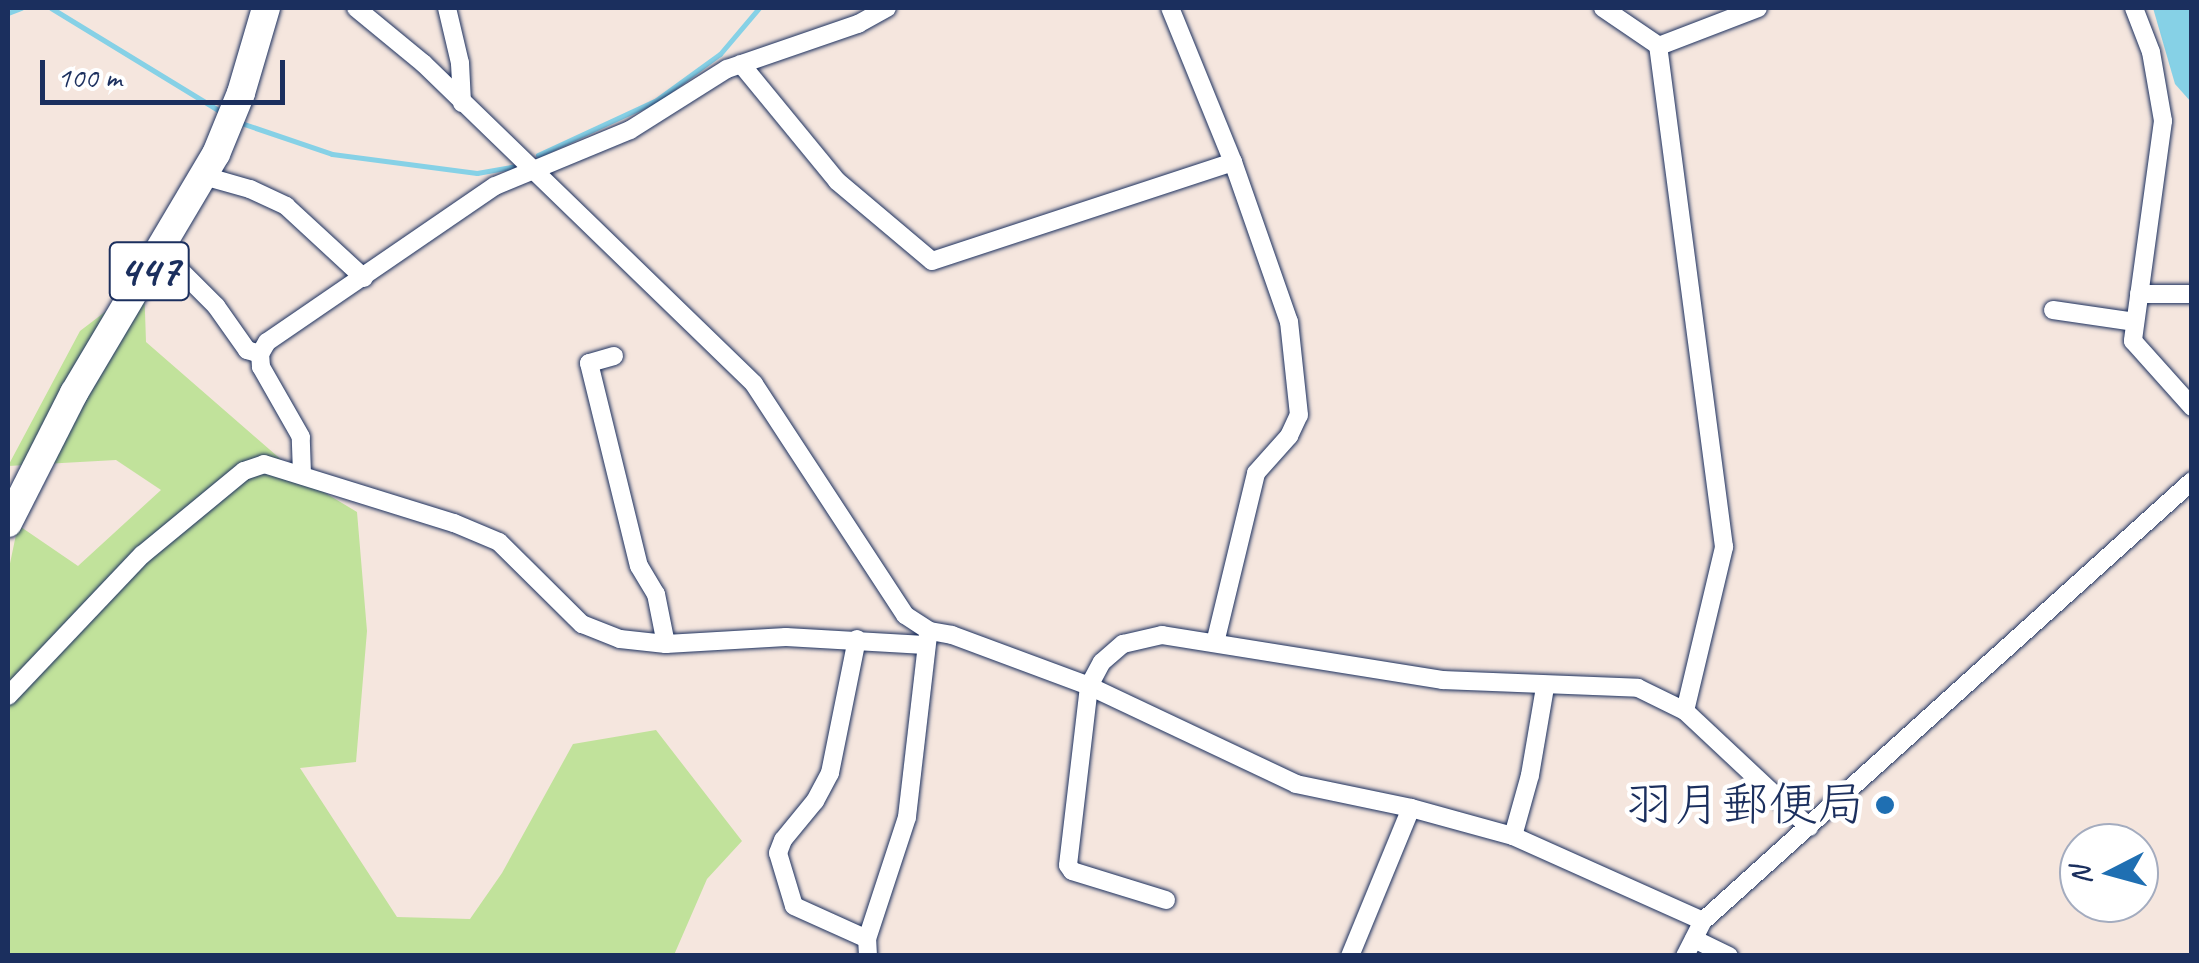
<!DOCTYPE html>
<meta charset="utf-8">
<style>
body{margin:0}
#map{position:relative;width:2199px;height:963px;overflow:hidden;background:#f5e6de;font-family:Caveat,"Klee One",sans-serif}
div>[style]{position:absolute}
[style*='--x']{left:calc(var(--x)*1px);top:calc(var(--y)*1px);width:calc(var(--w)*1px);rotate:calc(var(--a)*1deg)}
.green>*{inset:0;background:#c1e29b}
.water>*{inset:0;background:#86d1e6}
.stream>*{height:5px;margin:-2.5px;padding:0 2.5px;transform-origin:2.5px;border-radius:2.5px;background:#86d1e6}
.roads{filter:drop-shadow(0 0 2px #1b2f5e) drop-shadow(0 0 2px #1b2f5e)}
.minor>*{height:18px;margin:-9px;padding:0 9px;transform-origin:9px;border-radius:9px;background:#fff}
.highway>*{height:28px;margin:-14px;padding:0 14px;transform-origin:14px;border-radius:14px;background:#fff}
.dots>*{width:28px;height:28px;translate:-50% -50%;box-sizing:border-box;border:5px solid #fff;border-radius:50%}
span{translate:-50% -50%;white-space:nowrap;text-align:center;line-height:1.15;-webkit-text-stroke:9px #fff;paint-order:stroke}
.shield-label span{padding:2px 8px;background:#fff;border:2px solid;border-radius:8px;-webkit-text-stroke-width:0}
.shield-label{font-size:45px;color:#1b2f5e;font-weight:700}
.poi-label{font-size:48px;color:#1b2f5e}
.right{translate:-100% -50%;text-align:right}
.frame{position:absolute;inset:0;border:10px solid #1b2f5e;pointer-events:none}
.north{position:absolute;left:2059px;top:823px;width:100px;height:100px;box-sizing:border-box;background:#fff;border:2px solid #a4acbf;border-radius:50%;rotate:264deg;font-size:28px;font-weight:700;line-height:40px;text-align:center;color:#1b2f5e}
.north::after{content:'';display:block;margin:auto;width:35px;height:45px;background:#1f6fb2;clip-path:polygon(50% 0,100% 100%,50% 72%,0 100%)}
.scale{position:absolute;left:40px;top:60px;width:245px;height:45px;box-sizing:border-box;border:5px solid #1b2f5e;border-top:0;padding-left:12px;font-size:30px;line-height:35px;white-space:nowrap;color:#1b2f5e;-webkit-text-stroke:8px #fff;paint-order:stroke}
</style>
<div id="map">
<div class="green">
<div style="clip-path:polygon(144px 282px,146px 342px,307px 482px,357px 512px,367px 631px,356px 762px,300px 768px,397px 917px,470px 919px,502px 873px,573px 744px,656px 730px,742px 841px,707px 879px,674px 955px,8px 955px,8px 573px,18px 525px,78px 566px,161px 490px,116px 460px,8px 466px,80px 331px)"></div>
</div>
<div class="water">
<div style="clip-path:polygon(2153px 8px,2191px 8px,2191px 102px,2175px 84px)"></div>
</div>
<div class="stream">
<div style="--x:51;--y:8;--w:202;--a:31.4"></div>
<div style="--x:8;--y:13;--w:14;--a:-21"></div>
<div style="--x:241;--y:123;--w:96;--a:18.8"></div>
<div style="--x:332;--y:154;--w:146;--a:7.5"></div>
<div style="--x:477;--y:173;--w:36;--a:-10"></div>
<div style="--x:538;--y:155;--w:129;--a:-24.8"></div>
<div style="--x:655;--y:101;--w:80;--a:-35.9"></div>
<div style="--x:720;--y:54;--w:60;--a:-49.7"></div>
</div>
<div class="roads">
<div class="minor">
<div style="--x:356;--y:8;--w:87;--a:39.4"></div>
<div style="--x:423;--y:63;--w:461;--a:44.1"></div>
<div style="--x:754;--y:384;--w:276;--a:56.8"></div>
<div style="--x:905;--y:615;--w:30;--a:33"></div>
<div style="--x:930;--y:631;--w:22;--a:10"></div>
<div style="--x:952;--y:635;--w:146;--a:20.4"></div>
<div style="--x:1089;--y:686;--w:229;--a:25.3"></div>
<div style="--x:1296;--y:784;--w:117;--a:11.8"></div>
<div style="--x:1411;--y:808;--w:106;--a:15.4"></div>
<div style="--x:1513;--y:836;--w:208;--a:24.1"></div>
<div style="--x:447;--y:8;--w:57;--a:76.7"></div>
<div style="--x:460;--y:63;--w:40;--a:87.1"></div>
<div style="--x:1603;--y:8;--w:68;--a:34.2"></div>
<div style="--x:1659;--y:46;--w:106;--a:-21"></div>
<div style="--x:2134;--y:8;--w:47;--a:68.9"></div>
<div style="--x:2151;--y:52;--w:70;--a:80.1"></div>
<div style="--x:2163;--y:121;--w:222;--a:97.8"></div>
<div style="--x:2133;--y:341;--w:89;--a:48.2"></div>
<div style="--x:741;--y:64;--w:151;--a:50.6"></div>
<div style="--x:837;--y:181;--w:124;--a:40.1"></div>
<div style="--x:932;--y:261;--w:317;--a:-18.2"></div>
<div style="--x:1233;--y:162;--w:166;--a:-112.2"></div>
<div style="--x:204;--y:176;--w:48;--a:15.8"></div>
<div style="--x:250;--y:189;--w:40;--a:25"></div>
<div style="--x:286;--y:206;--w:106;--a:42.7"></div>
<div style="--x:161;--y:251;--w:78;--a:45"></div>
<div style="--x:216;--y:306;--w:54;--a:54.8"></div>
<div style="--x:247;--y:350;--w:14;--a:17"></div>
<div style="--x:2139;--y:294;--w:53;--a:0"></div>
<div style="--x:2053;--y:310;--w:83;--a:8.3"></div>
<div style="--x:614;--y:356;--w:26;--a:164"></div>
<div style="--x:589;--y:363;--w:209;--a:76.2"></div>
<div style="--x:639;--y:566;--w:33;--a:59"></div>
<div style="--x:656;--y:594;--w:51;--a:78.7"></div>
<div style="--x:302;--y:474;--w:37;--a:-92"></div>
<div style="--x:301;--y:437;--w:81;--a:-119.7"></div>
<div style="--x:261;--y:367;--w:13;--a:-94"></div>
<div style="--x:260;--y:354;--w:14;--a:-60"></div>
<div style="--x:267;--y:342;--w:276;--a:-34.4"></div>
<div style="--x:495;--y:186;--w:146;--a:-22.5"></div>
<div style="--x:630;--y:130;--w:115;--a:-32.2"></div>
<div style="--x:727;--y:69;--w:139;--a:-19"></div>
<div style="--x:858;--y:24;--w:33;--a:-29"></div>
<div style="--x:857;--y:639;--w:137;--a:101.4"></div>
<div style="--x:830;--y:773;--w:32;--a:118"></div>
<div style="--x:815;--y:801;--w:50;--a:129.4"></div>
<div style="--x:783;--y:840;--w:14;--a:111"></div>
<div style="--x:778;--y:853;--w:55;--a:73.2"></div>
<div style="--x:794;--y:906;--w:80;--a:24.3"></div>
<div style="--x:1215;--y:643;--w:175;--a:-76.4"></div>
<div style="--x:1256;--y:473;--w:50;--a:-48.3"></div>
<div style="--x:1289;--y:436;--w:23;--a:-65"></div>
<div style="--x:1299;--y:415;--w:94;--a:-96.1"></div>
<div style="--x:1289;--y:322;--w:170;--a:-109.3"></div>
<div style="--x:8;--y:696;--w:195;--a:-46.5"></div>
<div style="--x:142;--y:555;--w:132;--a:-39.5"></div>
<div style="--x:244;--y:471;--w:21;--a:-19"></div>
<div style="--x:264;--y:464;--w:199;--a:17.3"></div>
<div style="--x:454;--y:523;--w:49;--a:22.9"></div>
<div style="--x:499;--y:542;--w:117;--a:44.7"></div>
<div style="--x:582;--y:624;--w:41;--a:21.5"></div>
<div style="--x:620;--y:639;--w:46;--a:6.2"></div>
<div style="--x:666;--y:644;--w:120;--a:-3.3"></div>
<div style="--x:786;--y:637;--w:139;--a:3.3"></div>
<div style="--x:1685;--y:711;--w:170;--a:43.1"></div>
<div style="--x:1513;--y:836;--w:63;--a:-74.4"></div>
<div style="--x:1530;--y:775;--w:89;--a:-80.3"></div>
<div style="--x:1166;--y:900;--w:98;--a:-162.9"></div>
<div style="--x:1072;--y:871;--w:7;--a:-124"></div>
<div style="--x:1068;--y:865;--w:180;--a:-83.3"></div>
<div style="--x:1089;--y:686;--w:27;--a:-62"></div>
<div style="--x:1102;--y:662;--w:28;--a:-41"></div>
<div style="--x:1123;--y:644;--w:40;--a:-13"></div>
<div style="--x:1162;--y:635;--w:284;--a:9.1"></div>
<div style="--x:1442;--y:680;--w:196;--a:2.3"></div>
<div style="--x:1638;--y:688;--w:52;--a:26.1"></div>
<div style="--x:1685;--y:711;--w:169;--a:-76.6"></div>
<div style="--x:1724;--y:547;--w:506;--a:-97.49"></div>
<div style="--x:1694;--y:939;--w:39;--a:26"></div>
<div style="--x:868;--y:956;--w:17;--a:-93"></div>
<div style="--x:867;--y:939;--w:128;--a:-71.8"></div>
<div style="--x:907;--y:817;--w:182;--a:-83.4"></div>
<div style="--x:1350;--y:956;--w:160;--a:-67.6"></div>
<div style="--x:1685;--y:956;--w:39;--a:-63"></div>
<div style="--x:1703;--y:921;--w:658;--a:-41.98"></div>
</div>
<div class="highway">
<div style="--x:8;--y:523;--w:146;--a:-63.1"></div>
<div style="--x:74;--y:393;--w:278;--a:-59.3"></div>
<div style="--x:216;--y:154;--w:66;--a:-67.7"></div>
<div style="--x:241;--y:93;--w:89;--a:-73.6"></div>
</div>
</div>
<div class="dots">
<div style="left:1885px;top:805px;background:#1f6fb2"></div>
</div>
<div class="shield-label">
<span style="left:149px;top:271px">447</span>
</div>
<div class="poi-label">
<span class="right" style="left:1865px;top:805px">羽月郵便局</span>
</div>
<div class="frame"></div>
<div class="north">N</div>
<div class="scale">100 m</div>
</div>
